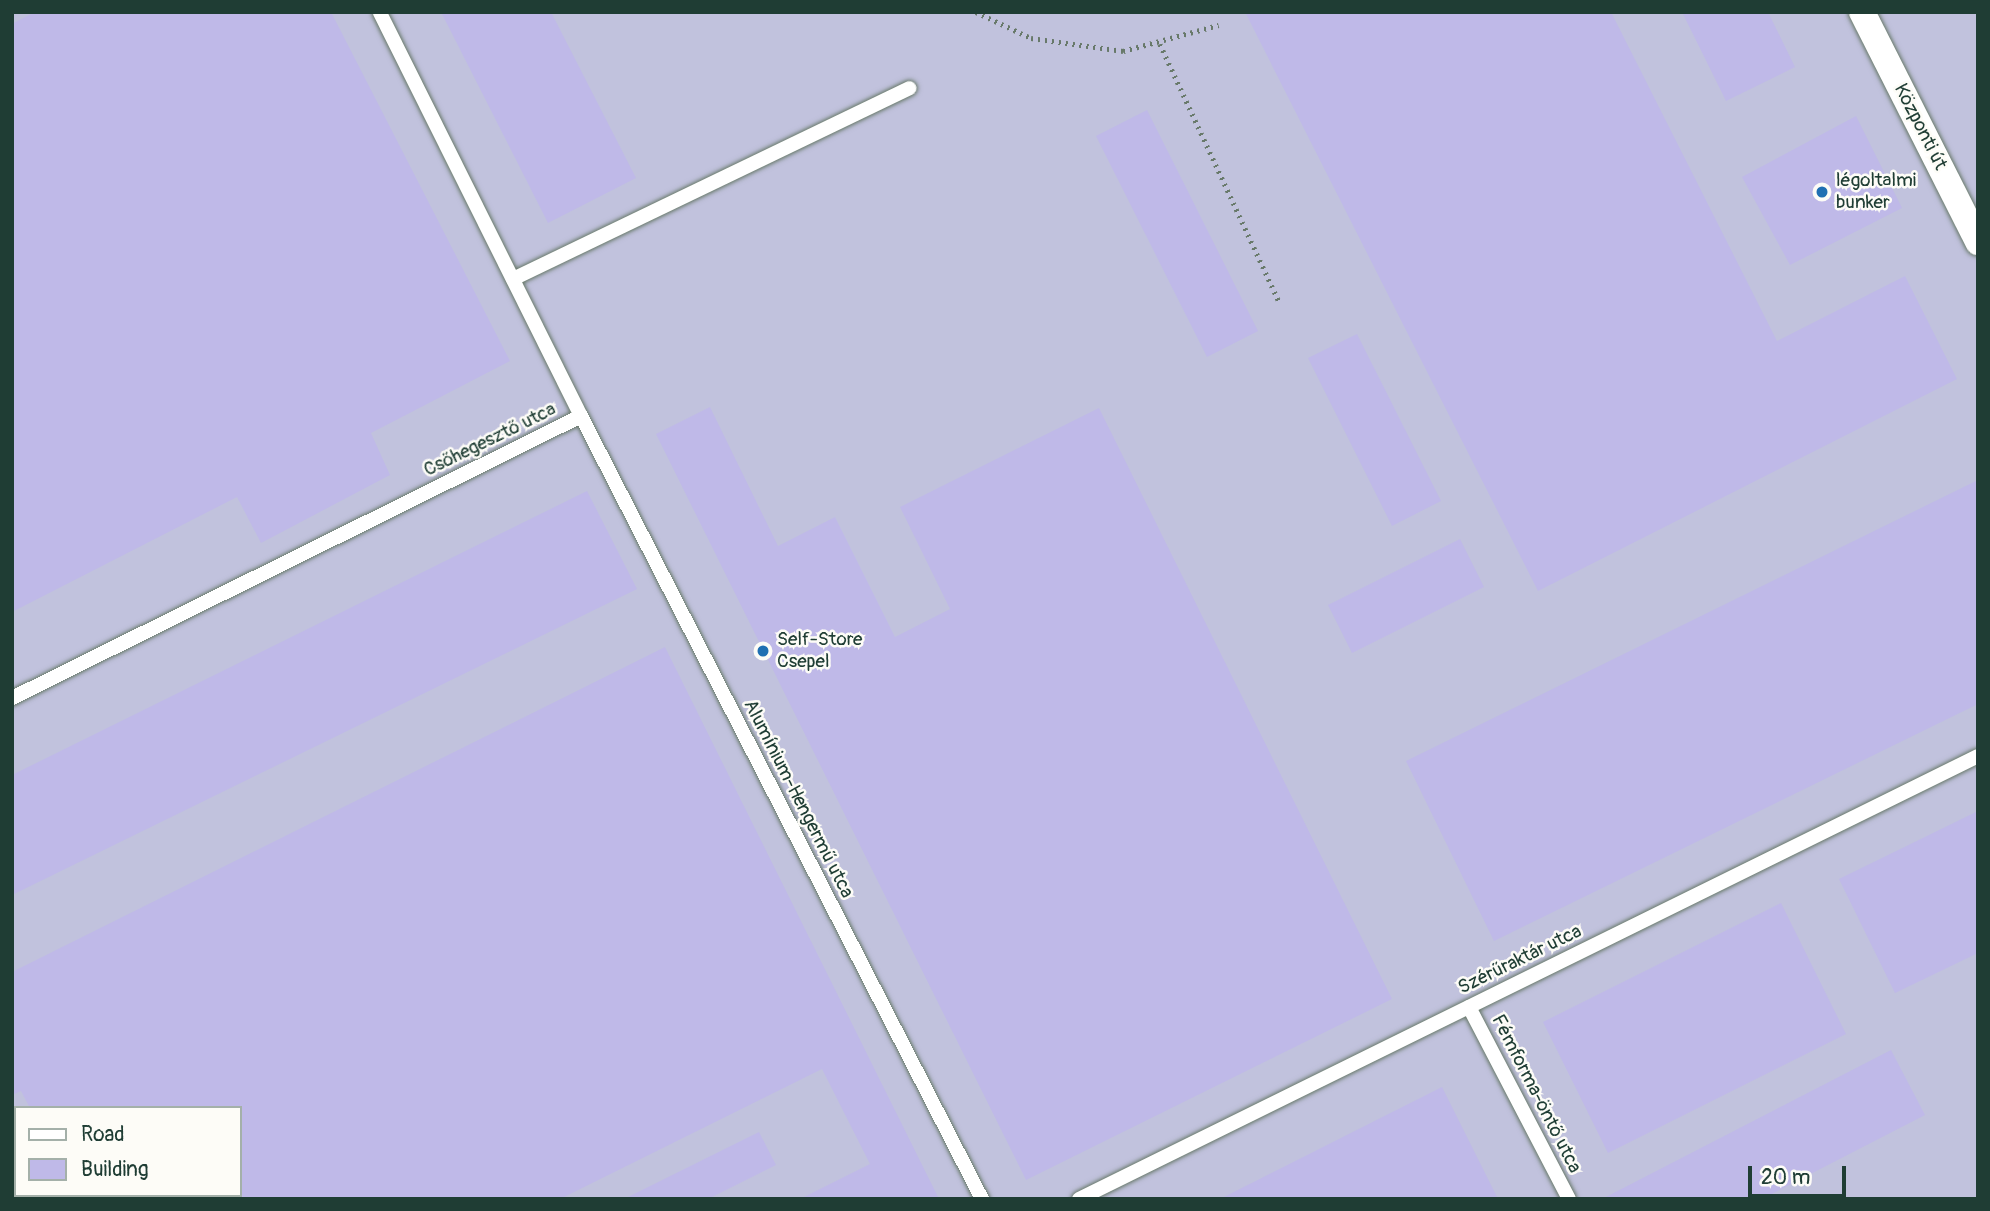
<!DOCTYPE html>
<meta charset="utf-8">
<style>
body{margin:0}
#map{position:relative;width:1990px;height:1211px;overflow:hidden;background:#efe9ce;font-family:Pangolin,sans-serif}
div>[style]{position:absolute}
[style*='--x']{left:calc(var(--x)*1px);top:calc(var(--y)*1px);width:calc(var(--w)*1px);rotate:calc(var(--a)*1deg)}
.industrial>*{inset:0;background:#c1c2dd}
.building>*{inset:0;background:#bfb9e8}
.path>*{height:4.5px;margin-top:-2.25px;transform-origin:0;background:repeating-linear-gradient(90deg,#68796a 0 2px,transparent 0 7px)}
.roads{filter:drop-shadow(0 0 2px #68796a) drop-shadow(0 0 2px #68796a)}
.lane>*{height:14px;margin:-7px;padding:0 7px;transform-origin:7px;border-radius:7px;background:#fff}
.street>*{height:26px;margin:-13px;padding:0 13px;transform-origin:13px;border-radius:13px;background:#fff}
.dots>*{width:19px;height:19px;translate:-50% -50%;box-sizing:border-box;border:4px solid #fdfcf7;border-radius:50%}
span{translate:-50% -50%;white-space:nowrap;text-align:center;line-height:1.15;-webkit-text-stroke:5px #fdfcf7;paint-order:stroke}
.street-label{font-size:19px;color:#1f3d34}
.poi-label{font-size:19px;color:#1f3d34}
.left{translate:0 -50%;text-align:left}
.frame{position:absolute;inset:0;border:14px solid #1f3d34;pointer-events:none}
.legend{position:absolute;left:14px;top:1106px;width:228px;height:91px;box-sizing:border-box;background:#fdfcf7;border:2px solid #a4b0a9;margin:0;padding:9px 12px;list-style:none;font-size:21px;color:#1f3d34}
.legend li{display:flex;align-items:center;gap:14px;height:35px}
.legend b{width:35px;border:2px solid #a4b0a9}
.scale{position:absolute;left:1748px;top:1166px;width:98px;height:32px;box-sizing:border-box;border:4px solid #1f3d34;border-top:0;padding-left:9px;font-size:21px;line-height:24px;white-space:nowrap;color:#1f3d34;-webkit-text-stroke:5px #fdfcf7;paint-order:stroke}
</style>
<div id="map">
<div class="industrial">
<div style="clip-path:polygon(evenodd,12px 12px,1978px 12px,1978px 1199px,12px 1199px,12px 12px,16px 1108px,240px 1108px,240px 1195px,16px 1195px,16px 1108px)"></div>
</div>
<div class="building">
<div style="clip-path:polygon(35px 12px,331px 12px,510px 361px,371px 433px,390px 475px,261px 543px,237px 497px,12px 612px,12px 24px)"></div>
<div style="clip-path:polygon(441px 12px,551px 12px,636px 178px,548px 223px)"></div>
<div style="clip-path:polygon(1245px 12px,1611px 12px,1777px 341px,1905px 276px,1957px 379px,1538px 591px)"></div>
<div style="clip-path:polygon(1682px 12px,1768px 12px,1795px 67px,1726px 101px)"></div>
<div style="clip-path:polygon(1147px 110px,1258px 331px,1207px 357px,1096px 136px)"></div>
<div style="clip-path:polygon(1856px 116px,1902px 208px,1790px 265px,1742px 177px)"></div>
<div style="clip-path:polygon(1357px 334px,1441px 501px,1392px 526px,1308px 358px)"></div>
<div style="clip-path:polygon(710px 407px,778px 546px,835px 517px,895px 637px,950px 609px,900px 507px,1099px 408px,1392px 999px,1026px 1180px,656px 434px)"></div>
<div style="clip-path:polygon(1978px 480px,1978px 704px,1494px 941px,1406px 761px)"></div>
<div style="clip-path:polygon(587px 491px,637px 589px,12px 895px,12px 775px)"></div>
<div style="clip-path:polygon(1460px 539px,1484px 587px,1352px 653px,1328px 605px)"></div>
<div style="clip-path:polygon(665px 647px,939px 1199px,800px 1199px,870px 1164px,822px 1069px,560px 1199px,75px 1199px,240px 1195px,240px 1108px,30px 1108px,21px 1091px,12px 1095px,12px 972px)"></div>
<div style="clip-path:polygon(1978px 811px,1978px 953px,1895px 993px,1839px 879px)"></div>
<div style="clip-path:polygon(1781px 903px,1846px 1034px,1608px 1153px,1543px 1022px)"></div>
<div style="clip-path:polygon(1891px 1050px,1925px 1115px,1762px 1199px,1602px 1199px)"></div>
<div style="clip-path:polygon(1442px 1087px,1498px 1199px,1220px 1199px)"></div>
<div style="clip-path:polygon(759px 1132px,776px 1165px,708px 1199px,624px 1199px)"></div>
</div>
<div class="path">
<div style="--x:976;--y:12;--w:61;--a:25.3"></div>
<div style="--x:1031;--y:38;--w:93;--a:8"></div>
<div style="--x:1123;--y:51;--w:99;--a:-15.2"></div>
<div style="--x:1160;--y:44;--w:284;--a:65.2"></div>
</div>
<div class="roads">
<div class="lane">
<div style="--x:513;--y:279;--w:440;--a:-25.7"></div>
<div style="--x:581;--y:416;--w:880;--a:62.88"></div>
<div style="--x:12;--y:698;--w:635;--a:-26.36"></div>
<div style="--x:581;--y:416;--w:451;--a:-116.5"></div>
<div style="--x:1469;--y:1007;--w:216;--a:62.5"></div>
<div style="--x:1079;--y:1199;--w:1002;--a:-26.23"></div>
</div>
<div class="street">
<div style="--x:1862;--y:12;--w:258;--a:63.2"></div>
</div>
</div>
<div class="dots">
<div style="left:1822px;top:192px;background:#1f6fb2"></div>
<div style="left:763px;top:651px;background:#1f6fb2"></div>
</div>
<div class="street-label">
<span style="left:1920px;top:127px;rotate:63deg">Központi út</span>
<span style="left:490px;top:440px;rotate:-26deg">Csőhegesztő utca</span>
<span style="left:798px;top:799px;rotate:63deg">Alumínium-Hengermű utca</span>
<span style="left:1520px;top:960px;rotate:-26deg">Szérűraktár utca</span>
<span style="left:1536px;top:1094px;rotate:63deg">Fémforma-öntő utca</span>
</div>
<div class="poi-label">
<span class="left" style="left:1836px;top:192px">légoltalmi<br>bunker</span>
<span class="left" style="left:777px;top:651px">Self-Store<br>Csepel</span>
</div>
<div class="frame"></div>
<ul class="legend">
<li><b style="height:9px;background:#fff"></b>Road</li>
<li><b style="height:19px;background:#bfb9e8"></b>Building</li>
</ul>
<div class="scale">20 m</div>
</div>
